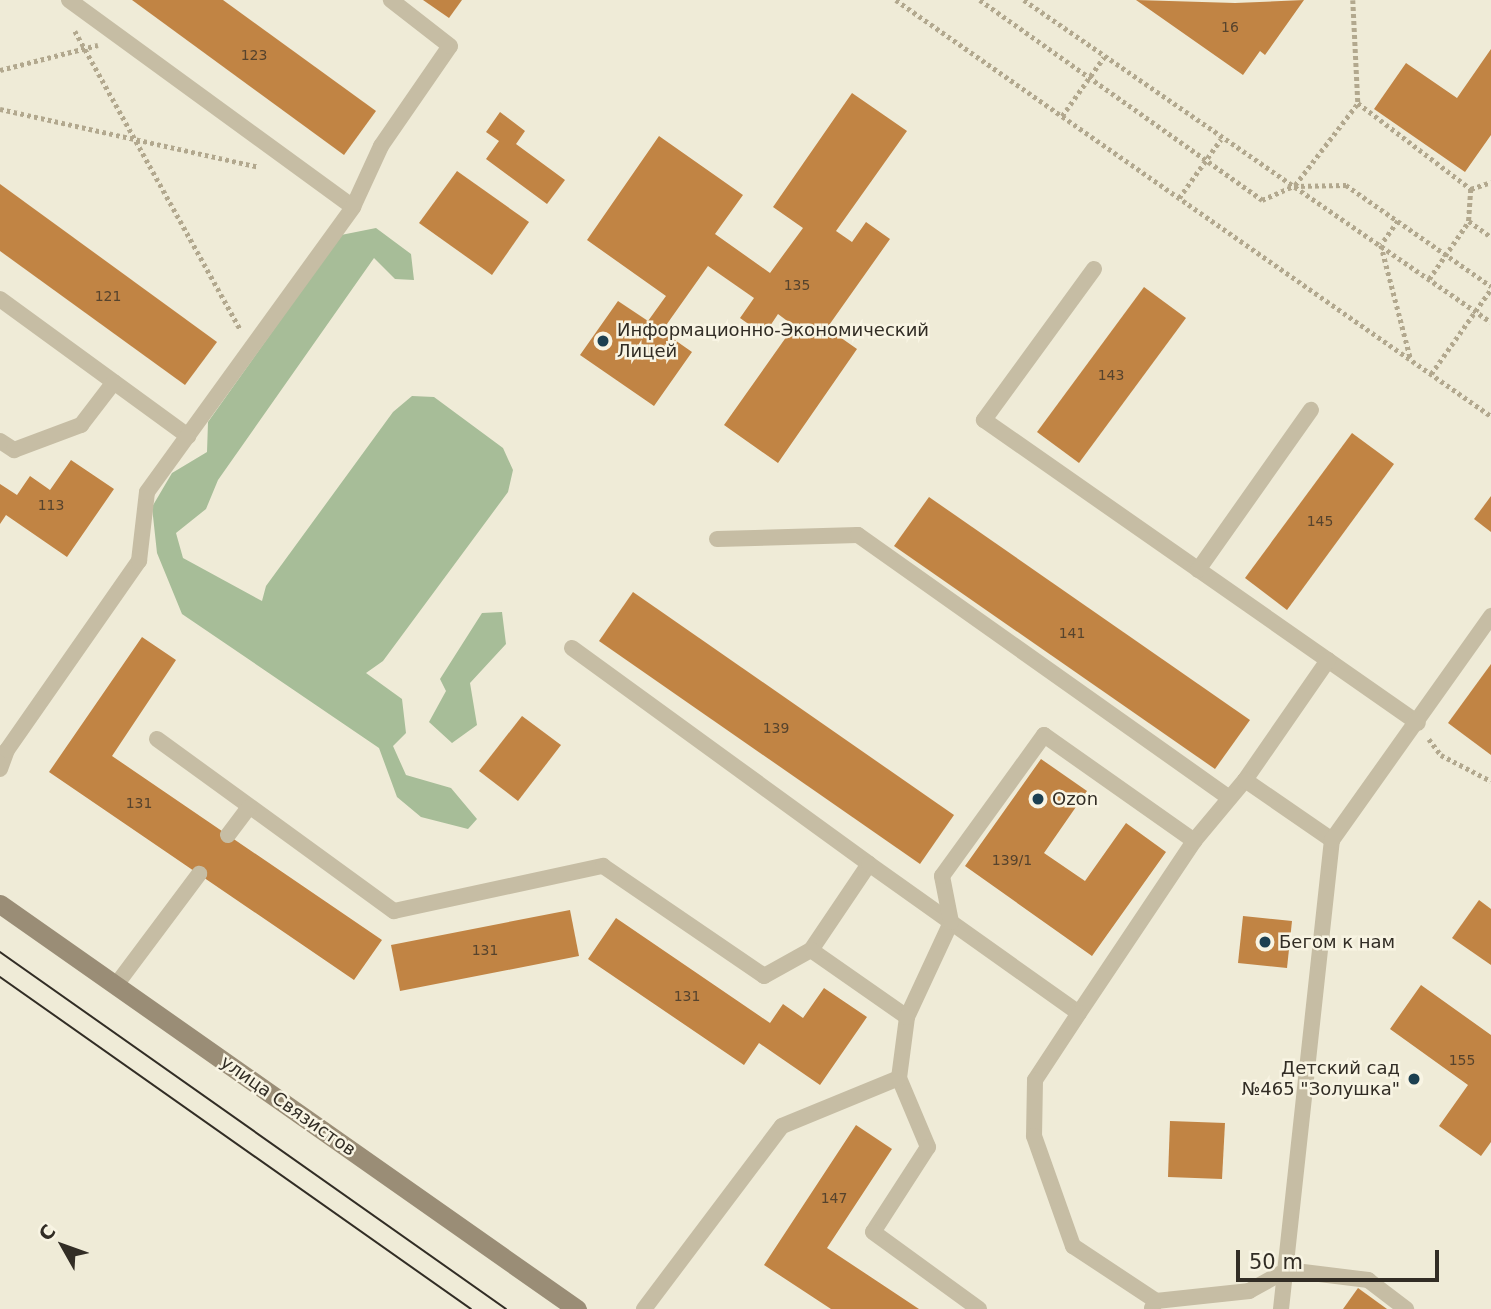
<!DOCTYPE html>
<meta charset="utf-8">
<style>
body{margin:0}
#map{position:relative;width:1491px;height:1309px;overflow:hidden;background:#efebd7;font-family:"DejaVu Sans",sans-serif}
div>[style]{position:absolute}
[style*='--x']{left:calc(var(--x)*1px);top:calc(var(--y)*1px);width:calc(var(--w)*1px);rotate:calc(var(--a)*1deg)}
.green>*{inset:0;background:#a7bd98}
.building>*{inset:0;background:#c18444}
.path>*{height:4.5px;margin-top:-2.25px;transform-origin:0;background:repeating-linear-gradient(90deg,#b2a88e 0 3.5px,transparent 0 7px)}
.service>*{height:16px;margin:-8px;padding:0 8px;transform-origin:8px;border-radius:8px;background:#c6bda4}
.secondary>*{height:19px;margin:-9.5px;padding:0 9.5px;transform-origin:9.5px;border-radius:9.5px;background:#9a8d76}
.tram>*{height:2px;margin:-1px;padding:0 1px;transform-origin:1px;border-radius:1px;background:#322d25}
.dots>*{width:19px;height:19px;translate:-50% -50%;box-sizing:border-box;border:4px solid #f8f4e3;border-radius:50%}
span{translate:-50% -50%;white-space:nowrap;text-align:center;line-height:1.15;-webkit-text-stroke:5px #f8f4e3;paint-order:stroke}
.number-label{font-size:14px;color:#56432d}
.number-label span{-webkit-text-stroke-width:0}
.poi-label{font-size:18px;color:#322d25}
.left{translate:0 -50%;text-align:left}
.right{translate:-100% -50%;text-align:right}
.street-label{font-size:18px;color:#322d25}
.north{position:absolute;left:28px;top:1211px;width:70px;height:70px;-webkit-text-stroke:5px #f8f4e3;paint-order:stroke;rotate:310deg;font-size:19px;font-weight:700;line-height:28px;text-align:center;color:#322d25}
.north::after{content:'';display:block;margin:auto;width:24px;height:32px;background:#322d25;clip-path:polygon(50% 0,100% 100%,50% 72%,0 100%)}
.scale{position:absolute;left:1236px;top:1250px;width:203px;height:32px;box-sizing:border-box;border:4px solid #322d25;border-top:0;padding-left:9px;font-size:21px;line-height:24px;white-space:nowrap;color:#322d25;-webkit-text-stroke:5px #f8f4e3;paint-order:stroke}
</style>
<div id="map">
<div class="green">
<div style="clip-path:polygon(376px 228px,411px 254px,414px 280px,395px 279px,374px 258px,218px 480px,206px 509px,176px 533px,183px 558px,262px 601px,266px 586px,393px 412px,412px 396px,434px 397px,503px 448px,513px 470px,508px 492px,383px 661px,366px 673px,402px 699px,406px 733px,393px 746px,406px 775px,451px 788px,477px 819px,468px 829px,421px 817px,397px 797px,379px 748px,182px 614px,157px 553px,152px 507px,172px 473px,207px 452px,208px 422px,341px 235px)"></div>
<div style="clip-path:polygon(502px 612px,506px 644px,470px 683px,477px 725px,452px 743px,429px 722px,446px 691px,440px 679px,482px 613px)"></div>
</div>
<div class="building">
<div style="clip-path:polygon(132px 0,223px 0,376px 111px,344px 155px)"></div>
<div style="clip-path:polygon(423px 0,462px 0,449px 18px)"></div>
<div style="clip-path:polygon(1136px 0,1235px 3px,1304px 0,1265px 55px,1260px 51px,1243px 75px)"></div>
<div style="clip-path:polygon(1491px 49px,1491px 135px,1465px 172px,1374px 109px,1406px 63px,1457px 98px)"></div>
<div style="clip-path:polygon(852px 93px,907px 131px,836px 231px,852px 242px,866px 222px,890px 239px,827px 328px,857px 349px,778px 463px,724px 425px,794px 326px,778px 314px,764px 335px,740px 318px,754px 298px,708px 266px,662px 331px,692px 352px,654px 406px,580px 355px,618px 301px,648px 321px,666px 296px,587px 240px,659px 136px,743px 195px,715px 234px,770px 273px,803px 228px,773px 207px)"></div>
<div style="clip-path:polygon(500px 112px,525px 131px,516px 144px,565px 180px,547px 204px,486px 159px,499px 141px,486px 132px)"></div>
<div style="clip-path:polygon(457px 171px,529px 222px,492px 275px,419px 223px)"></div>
<div style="clip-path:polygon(0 184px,217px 342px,185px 385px,0 251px)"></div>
<div style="clip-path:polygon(1144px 287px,1186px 318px,1079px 463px,1037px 432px)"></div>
<div style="clip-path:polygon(1352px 433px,1394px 464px,1287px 610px,1245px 578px)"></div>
<div style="clip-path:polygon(71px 460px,114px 489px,67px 557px,6px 515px,0 524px,0 484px,17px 495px,30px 476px,50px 490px)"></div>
<div style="clip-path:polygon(1491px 496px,1491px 532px,1474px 519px)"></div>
<div style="clip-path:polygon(929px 497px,1250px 720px,1215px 769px,894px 546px)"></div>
<div style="clip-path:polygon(633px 592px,954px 815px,920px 864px,599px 641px)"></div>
<div style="clip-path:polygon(142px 637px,176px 660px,112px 756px,382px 940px,354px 980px,49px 772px)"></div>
<div style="clip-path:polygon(1491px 664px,1491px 755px,1448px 723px)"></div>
<div style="clip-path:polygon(522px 716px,561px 745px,518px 801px,479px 771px)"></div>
<div style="clip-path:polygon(1041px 759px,1087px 791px,1044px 853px,1085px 881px,1126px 823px,1166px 852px,1092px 956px,965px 866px)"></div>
<div style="clip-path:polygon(1479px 900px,1491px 909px,1491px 965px,1452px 938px)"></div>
<div style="clip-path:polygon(570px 910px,579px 956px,400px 991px,391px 945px)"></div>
<div style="clip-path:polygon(1243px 916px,1292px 921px,1287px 968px,1238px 963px)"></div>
<div style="clip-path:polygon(616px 918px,770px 1023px,783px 1004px,803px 1018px,824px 988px,867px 1017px,820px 1085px,759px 1043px,744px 1065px,588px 959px)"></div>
<div style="clip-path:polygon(1421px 985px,1491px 1035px,1491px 1142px,1481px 1156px,1439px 1126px,1468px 1085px,1390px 1029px)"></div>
<div style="clip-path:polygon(1170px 1121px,1225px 1123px,1222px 1179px,1168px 1177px)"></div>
<div style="clip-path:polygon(856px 1125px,892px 1149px,827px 1248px,919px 1309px,831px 1309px,764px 1265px)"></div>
<div style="clip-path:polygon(1358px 1288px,1387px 1309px,1343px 1309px)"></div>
</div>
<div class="path">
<div style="--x:896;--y:0;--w:726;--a:34.96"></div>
<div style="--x:980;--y:0;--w:346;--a:35.3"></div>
<div style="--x:1262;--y:200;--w:35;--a:-24"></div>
<div style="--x:1294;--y:186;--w:52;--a:-1.1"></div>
<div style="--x:1346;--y:185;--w:177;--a:34.9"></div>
<div style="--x:1024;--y:0;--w:567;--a:34.59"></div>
<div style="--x:1353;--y:0;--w:103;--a:87.2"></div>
<div style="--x:75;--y:31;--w:342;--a:61"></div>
<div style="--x:0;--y:70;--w:101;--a:-14.3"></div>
<div style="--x:0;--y:109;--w:265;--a:12.6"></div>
<div style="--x:1062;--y:116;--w:72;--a:-54.6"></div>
<div style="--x:1295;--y:185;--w:103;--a:-52.5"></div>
<div style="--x:1358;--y:103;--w:142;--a:37.3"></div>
<div style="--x:1471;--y:189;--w:32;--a:94"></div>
<div style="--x:1471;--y:189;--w:21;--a:-19"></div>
<div style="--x:1179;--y:198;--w:72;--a:-54.6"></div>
<div style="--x:1398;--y:221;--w:29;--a:125"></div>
<div style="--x:1381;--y:245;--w:119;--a:75.4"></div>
<div style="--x:1429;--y:279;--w:70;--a:-55.4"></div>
<div style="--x:1469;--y:221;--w:27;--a:36"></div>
<div style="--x:1431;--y:374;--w:104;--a:-54.8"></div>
<div style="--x:1429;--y:739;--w:20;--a:53"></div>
<div style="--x:1441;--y:755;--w:56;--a:27.5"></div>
</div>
<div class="service">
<div style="--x:69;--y:0;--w:351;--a:36.1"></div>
<div style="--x:1094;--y:269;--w:187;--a:126.1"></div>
<div style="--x:984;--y:420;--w:529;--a:34.92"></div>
<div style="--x:0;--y:299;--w:233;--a:36.1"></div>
<div style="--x:0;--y:441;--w:17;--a:33"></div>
<div style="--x:14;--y:450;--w:72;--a:-20.5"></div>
<div style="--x:81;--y:425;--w:54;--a:-52.5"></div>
<div style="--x:717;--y:539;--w:141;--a:-1.6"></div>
<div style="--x:858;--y:535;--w:452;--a:35.3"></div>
<div style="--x:1198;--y:570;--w:196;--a:-54.8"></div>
<div style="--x:572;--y:648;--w:367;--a:36"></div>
<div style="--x:869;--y:864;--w:104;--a:124"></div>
<div style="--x:157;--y:739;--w:293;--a:36"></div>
<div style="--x:394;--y:911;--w:214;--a:-12.2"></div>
<div style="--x:603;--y:866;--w:195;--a:34.3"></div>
<div style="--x:764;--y:976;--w:54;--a:-29"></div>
<div style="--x:811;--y:950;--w:117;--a:34.9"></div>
<div style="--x:0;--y:769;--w:20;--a:-70"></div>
<div style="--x:7;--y:750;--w:231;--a:-55.1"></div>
<div style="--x:139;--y:561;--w:69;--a:-83.4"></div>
<div style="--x:147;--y:492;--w:352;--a:-54.1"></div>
<div style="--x:353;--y:207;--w:67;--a:-65.3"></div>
<div style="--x:381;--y:146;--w:121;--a:-55.4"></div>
<div style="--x:450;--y:46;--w:75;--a:-142.1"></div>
<div style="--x:1245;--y:780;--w:146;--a:-55.3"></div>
<div style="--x:228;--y:835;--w:35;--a:-53"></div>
<div style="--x:869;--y:864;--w:257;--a:35.4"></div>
<div style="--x:1079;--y:1013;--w:207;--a:-56.2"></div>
<div style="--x:1194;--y:841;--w:80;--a:-50.1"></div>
<div style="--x:1245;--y:780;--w:106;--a:34.6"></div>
<div style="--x:116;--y:985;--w:139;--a:-53.2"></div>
<div style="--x:1079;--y:1013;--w:80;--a:123.3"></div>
<div style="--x:1035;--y:1080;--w:56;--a:91"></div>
<div style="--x:1034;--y:1136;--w:117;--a:70.5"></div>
<div style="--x:1073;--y:1246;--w:100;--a:33.5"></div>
<div style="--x:899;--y:1078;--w:75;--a:67.2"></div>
<div style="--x:928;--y:1147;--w:101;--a:122.9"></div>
<div style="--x:873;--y:1232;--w:131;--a:36"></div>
<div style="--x:1152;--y:1308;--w:8;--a:-60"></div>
<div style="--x:1156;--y:1301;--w:94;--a:-6.1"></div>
<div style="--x:1249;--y:1291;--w:43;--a:-28.9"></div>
<div style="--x:1287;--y:1270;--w:82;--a:7"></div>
<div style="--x:1368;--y:1280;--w:48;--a:37.3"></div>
<div style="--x:644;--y:1309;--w:229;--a:-53"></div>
<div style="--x:782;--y:1126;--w:126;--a:-22.3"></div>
<div style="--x:899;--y:1078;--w:62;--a:-82.5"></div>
<div style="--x:907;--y:1017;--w:105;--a:-65.1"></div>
<div style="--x:951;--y:922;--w:47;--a:-101.1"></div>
<div style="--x:942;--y:876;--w:174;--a:-54.1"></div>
<div style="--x:1044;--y:735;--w:184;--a:35.2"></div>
<div style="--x:1281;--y:1309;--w:472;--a:-83.8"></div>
<div style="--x:1332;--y:840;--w:275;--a:-54.6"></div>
</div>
<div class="secondary">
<div style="--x:0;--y:904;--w:705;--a:35.07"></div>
</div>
<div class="tram">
<div style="--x:0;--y:952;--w:619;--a:35.2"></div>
<div style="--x:0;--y:977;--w:576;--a:35.18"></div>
</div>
<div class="dots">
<div style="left:603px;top:341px;background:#1d4051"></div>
<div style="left:1038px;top:799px;background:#1d4051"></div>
<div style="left:1265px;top:942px;background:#1d4051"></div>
<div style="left:1414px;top:1079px;background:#1d4051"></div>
</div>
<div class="number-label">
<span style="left:1230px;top:27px">16</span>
<span style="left:254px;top:55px">123</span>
<span style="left:797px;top:285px">135</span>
<span style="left:108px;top:296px">121</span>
<span style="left:1111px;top:375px">143</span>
<span style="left:51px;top:505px">113</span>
<span style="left:1320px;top:521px">145</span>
<span style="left:1072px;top:633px">141</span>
<span style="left:776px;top:728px">139</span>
<span style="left:139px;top:803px">131</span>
<span style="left:1012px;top:860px">139/1</span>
<span style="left:485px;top:950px">131</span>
<span style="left:687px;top:996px">131</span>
<span style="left:1462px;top:1060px">155</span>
<span style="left:834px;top:1198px">147</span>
</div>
<div class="poi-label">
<span class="left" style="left:617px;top:341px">Информационно-Экономический<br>Лицей</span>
<span class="left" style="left:1052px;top:799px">Ozon</span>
<span class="left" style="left:1279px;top:942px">Бегом к нам</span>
<span class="right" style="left:1400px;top:1079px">Детский сад<br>№465 "Золушка"</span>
</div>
<div class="street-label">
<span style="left:288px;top:1106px;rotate:35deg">улица Связистов</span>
</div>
<div class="north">С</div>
<div class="scale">50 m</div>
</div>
